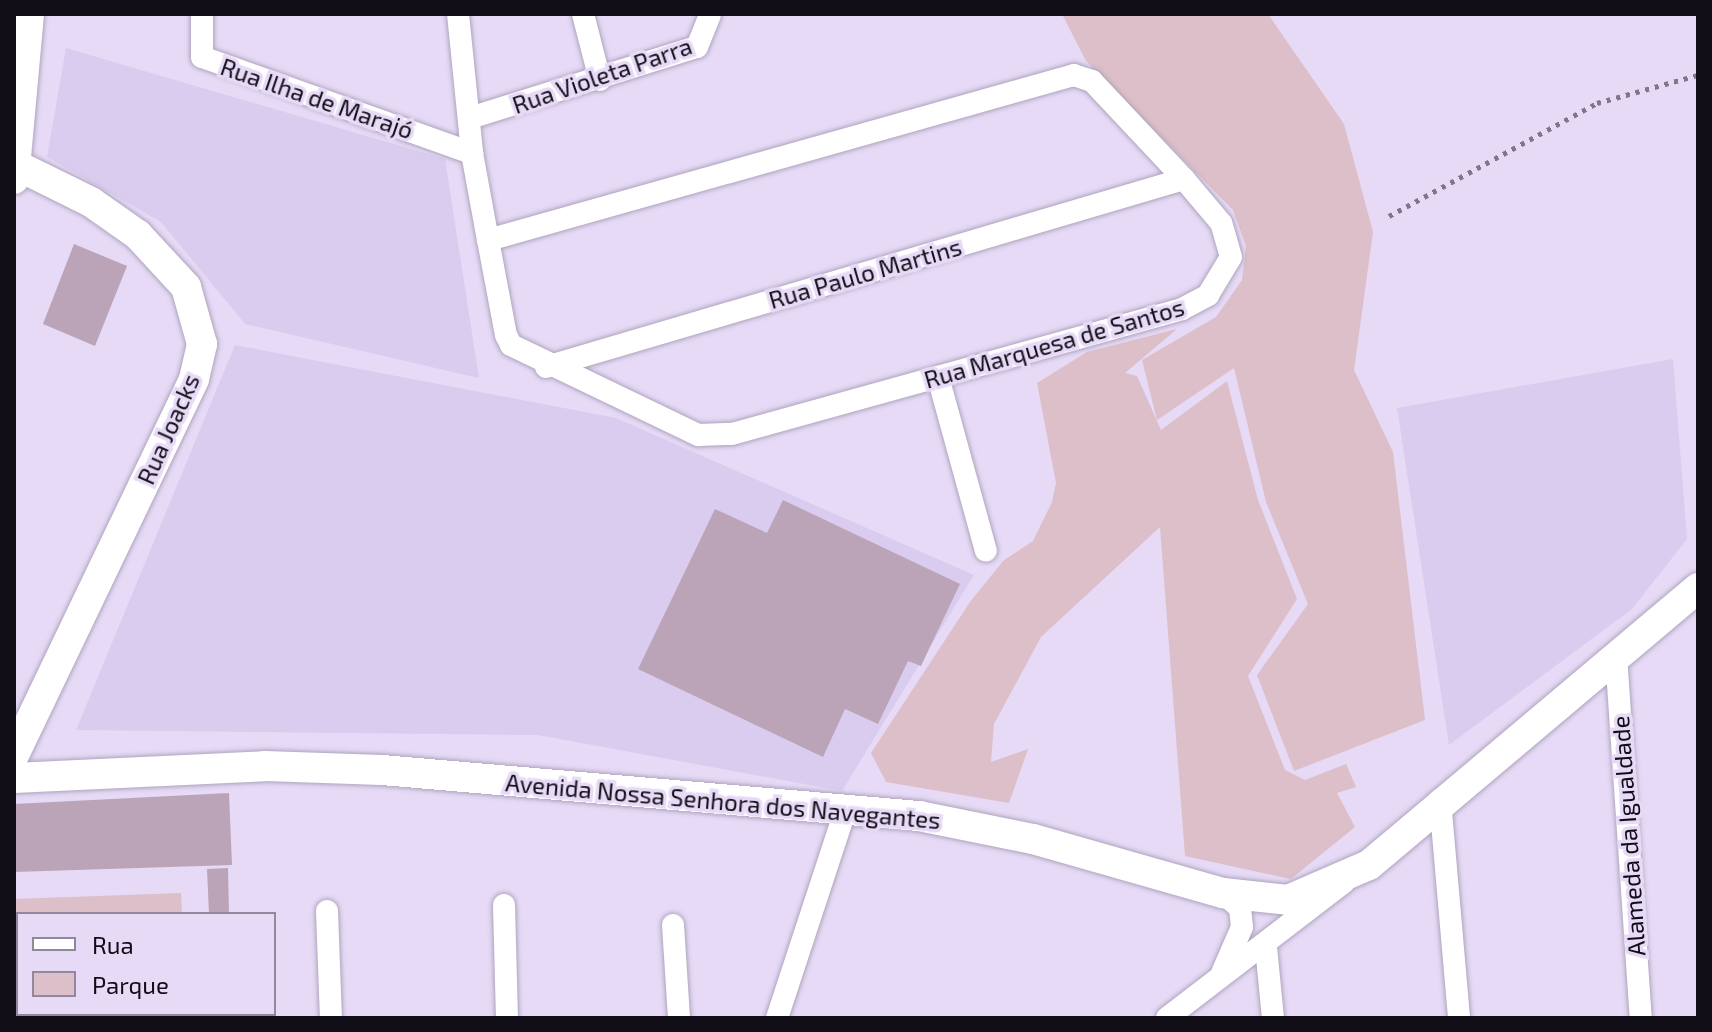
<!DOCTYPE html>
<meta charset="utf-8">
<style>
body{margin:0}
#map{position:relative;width:1712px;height:1032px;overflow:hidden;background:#e6daf6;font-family:"Exo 2",sans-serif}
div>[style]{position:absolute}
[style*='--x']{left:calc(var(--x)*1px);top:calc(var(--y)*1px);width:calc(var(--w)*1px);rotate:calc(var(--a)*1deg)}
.built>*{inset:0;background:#daccee}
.green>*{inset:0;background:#dcbfc8}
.building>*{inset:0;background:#bca4b8}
.path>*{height:5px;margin-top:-2.5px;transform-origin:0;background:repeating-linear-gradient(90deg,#7e7689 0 4px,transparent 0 10px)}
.roads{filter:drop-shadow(0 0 2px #afa4be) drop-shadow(0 0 2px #afa4be)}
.street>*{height:22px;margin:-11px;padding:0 11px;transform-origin:11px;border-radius:11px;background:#fff}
.secondary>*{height:30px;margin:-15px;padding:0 15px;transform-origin:15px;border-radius:15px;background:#fff}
span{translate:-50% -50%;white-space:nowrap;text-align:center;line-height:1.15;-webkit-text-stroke:7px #e6daf6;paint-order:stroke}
.street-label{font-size:24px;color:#110d16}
.frame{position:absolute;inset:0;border:16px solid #110d16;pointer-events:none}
.legend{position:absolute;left:16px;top:912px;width:260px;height:104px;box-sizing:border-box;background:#e6daf6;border:2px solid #91889c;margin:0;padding:10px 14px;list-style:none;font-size:24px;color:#110d16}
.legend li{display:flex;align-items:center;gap:16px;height:40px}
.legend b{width:40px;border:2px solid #91889c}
</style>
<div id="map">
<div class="built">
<div style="clip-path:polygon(66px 48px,445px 159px,479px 378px,245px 324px,161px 222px,47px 157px)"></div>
<div style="clip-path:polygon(235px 345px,616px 418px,974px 575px,842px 791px,538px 735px,76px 730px)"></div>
<div style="clip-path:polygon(1673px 359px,1687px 539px,1632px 609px,1449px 745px,1397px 408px)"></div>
</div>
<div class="green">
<div style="clip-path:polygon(1062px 14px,1268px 14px,1344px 124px,1373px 232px,1354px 370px,1393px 452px,1425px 720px,1294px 771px,1257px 675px,1308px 604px,1266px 502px,1234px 368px,1157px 420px,1142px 360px,1216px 317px,1242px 280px,1246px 246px,1233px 210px,1086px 61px)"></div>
<div style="clip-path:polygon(1177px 329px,1125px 373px,1137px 376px,1161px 430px,1227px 381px,1258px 500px,1297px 599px,1248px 676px,1285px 770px,1305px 780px,1346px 764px,1356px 787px,1337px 793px,1355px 827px,1291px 879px,1185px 856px,1160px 527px,1041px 637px,994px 724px,991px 762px,1028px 749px,1009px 803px,886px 782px,871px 753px,970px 602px,1003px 561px,1033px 541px,1052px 502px,1056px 483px,1037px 383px,1087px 352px)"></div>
<div style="clip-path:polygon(181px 893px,182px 914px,18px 914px,18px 1014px,185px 1018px,14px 1018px,14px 899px)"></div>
</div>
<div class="building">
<div style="clip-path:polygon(74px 244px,127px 266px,95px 346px,43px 324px)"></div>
<div style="clip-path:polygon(783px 500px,960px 584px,921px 666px,908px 661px,878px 724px,845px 709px,823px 757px,638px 669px,715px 509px,767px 533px)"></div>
<div style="clip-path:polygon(229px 793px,232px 865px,14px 872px,14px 804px)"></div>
<div style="clip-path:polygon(228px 868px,229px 914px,209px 914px,207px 869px)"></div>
</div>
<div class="path">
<div style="--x:1389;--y:216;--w:237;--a:-28.5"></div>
<div style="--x:1597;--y:103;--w:105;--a:-15.5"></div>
</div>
<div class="roads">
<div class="street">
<div style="--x:202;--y:14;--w:43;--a:90"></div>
<div style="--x:202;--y:57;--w:287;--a:19.6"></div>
<div style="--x:458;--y:14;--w:140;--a:84.2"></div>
<div style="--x:472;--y:153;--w:88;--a:79.6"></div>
<div style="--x:488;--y:240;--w:97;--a:79.3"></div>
<div style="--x:506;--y:335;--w:11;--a:63"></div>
<div style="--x:511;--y:345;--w:208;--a:25.7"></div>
<div style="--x:698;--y:435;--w:34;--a:-2"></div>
<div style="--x:732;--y:434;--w:467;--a:-15.5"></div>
<div style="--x:1182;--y:309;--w:30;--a:-28"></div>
<div style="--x:1208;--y:295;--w:44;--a:-58.8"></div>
<div style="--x:1231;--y:257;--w:35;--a:-106"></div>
<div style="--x:1221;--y:223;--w:57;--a:-130.1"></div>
<div style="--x:1184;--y:179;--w:134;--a:-133.2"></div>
<div style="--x:1092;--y:81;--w:19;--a:-162"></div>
<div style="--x:1074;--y:75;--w:609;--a:164.27"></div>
<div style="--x:583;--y:14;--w:68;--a:75.6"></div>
<div style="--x:473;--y:117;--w:235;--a:-17.4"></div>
<div style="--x:697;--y:47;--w:35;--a:-68"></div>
<div style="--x:546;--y:367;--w:665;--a:-16.42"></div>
<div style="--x:938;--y:377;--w:180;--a:74.6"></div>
<div style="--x:1616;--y:655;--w:364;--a:86.1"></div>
<div style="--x:1440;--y:800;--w:219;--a:85"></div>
<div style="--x:504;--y:905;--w:113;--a:88.5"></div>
<div style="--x:327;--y:911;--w:107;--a:87.9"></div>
<div style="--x:673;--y:925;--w:93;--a:86.3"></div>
<div style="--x:1266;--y:947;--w:71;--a:84.4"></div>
<div style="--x:1222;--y:973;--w:50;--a:-66.5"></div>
<div style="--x:1242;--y:927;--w:19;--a:-96"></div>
<div style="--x:1240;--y:908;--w:23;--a:-139"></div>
<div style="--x:777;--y:1018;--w:218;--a:-71.8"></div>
<div style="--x:1167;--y:1018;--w:223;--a:-37.5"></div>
</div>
<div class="secondary">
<div style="--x:14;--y:179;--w:166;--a:-84.8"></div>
<div style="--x:14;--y:755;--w:417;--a:-64.4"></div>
<div style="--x:194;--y:379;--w:36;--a:-77"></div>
<div style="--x:202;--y:344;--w:59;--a:-105.7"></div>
<div style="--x:186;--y:287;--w:71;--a:-132.7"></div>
<div style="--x:138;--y:235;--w:57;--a:-144.9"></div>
<div style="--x:91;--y:202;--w:81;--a:-153.7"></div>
<div style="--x:14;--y:778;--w:251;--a:-2.7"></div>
<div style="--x:265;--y:766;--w:117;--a:2"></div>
<div style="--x:382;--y:770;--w:539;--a:4.9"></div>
<div style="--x:919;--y:816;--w:116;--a:11.4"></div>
<div style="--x:1033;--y:839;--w:198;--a:15.9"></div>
<div style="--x:1223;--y:893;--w:65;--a:6.1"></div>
<div style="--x:1288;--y:900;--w:88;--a:-23.4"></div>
<div style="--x:1369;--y:865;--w:430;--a:-40.1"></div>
</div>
</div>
<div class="street-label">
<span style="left:602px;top:75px;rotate:-19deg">Rua Violeta Parra</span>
<span style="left:317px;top:98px;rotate:19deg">Rua Ilha de Marajó</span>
<span style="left:865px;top:273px;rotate:-16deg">Rua Paulo Martins</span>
<span style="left:1054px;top:343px;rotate:-16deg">Rua Marquesa de Santos</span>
<span style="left:168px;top:429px;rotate:-66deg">Rua Joacks</span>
<span style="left:723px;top:801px;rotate:5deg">Avenida Nossa Senhora dos Navegantes</span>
<span style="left:1628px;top:836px;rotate:-94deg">Alameda da Igualdade</span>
</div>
<div class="frame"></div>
<ul class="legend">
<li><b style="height:10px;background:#fff"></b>Rua</li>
<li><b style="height:22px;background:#dcbfc8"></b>Parque</li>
</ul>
</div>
